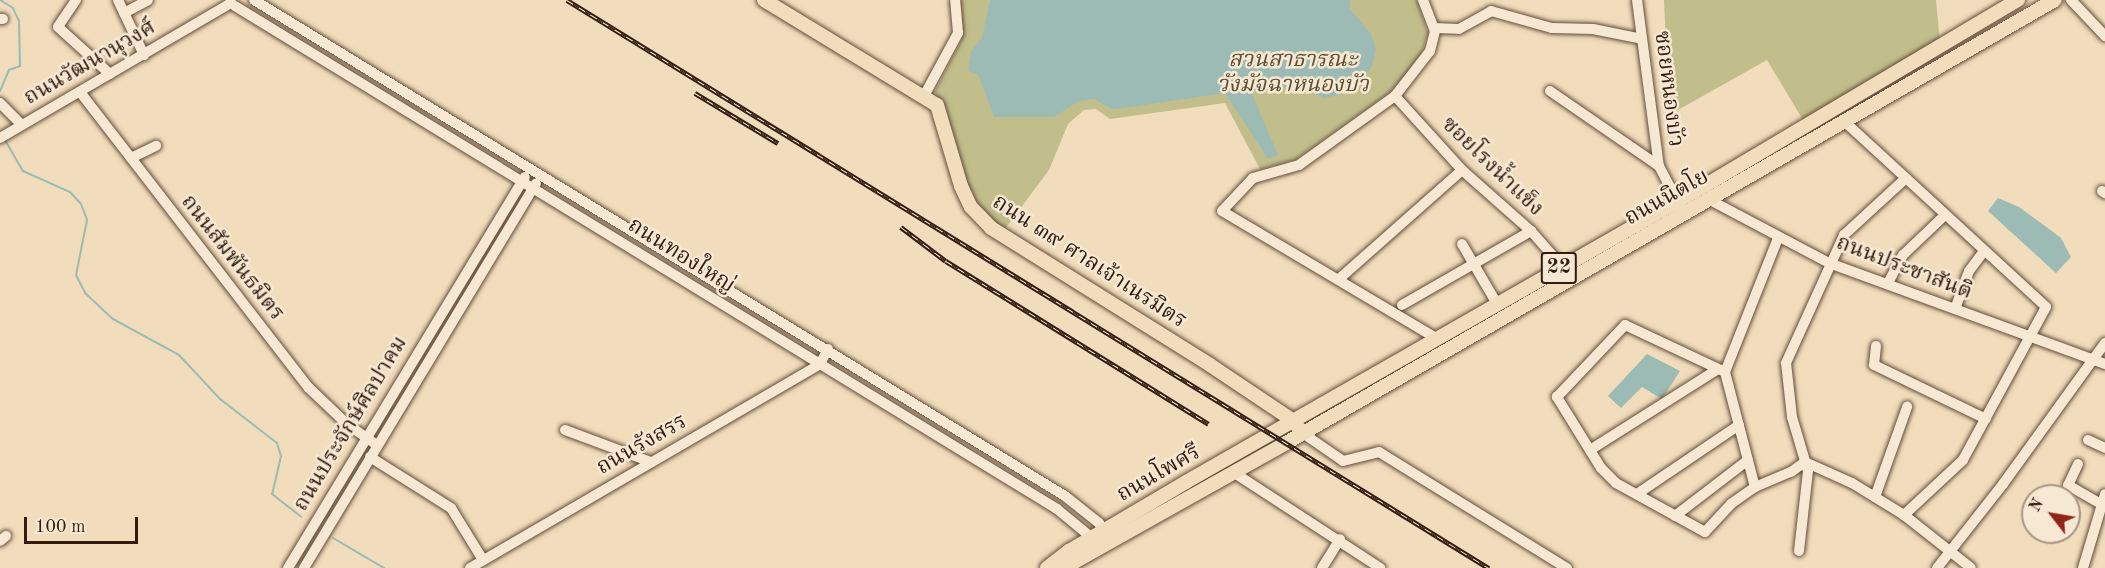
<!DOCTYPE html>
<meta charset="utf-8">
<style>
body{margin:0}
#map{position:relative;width:2105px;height:568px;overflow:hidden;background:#f1dcbb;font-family:"Old Standard TT","Noto Serif Thai",serif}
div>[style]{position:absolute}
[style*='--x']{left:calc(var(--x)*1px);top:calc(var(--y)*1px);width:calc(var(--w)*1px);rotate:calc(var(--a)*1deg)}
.green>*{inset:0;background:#c2be8b}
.water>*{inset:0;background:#9bbbb4}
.stream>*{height:2px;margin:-1px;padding:0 1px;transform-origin:1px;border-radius:1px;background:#9bbbb4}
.roads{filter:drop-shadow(0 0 2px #614c3a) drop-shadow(0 0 2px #614c3a)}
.minor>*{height:10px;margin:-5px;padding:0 5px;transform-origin:5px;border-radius:5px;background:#f6e8d3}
.major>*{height:14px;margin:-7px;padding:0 7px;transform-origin:7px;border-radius:7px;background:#f1dcbb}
.rail>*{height:4.5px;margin-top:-2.25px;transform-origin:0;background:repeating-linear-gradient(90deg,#f6e8d3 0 7px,#311c0f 0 14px);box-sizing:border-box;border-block:2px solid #311c0f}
span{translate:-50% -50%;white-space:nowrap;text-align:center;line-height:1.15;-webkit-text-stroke:5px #f6e8d3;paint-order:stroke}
.shield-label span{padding:2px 4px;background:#f6e8d3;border:2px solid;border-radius:4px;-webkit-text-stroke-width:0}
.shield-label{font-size:21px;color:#311c0f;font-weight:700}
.park-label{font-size:22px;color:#5c4d34;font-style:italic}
.street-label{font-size:22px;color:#311c0f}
.north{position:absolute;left:2021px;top:484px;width:60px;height:60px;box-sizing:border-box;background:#f6e8d3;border:2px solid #a79685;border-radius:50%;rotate:301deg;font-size:16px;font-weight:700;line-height:24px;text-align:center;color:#311c0f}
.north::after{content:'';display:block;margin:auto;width:21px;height:27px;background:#8f2418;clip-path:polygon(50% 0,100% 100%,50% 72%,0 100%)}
.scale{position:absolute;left:24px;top:517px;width:114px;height:27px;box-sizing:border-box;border:3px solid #311c0f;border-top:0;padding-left:8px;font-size:18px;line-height:21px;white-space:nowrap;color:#311c0f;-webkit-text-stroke:4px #f6e8d3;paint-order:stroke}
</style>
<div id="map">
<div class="green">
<div style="clip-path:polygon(961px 0,1417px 0,1428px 34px,1419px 59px,1390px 92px,1295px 160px,1260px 169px,1225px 103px,1110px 119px,1096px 109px,1084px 110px,1068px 124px,1049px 170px,1005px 229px,983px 213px,969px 193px,935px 91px,961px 41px)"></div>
<div style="clip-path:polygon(1664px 0,1936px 0,1940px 42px,1803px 120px,1767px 60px,1669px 115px)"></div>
</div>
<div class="water">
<div style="clip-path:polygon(990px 0,1350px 0,1350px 9px,1371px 34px,1376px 50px,1372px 66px,1360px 82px,1342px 94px,1324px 98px,1297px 86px,1251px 92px,1278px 155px,1268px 159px,1225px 93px,1123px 108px,1112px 109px,1094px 99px,1079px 101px,1054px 117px,994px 117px,978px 74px,968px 71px,971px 51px,982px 38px)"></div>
<div style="clip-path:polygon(1998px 198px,2019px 207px,2061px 238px,2071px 257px,2056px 273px,1988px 211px)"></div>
<div style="clip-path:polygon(1647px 354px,1680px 371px,1662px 399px,1642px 387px,1621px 408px,1608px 396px)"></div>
</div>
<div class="stream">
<div style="--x:0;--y:91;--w:23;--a:-67"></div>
<div style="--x:9;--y:70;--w:12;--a:-20"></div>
<div style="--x:20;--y:66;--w:45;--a:-91.3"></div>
<div style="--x:19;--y:21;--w:14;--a:-115"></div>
<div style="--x:13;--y:8;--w:15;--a:-148"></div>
<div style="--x:5;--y:140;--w:36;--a:60"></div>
<div style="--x:23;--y:171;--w:51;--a:24.1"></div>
<div style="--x:70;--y:192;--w:16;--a:47"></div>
<div style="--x:81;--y:204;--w:17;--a:69"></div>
<div style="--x:87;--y:220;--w:56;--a:101.3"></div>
<div style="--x:76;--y:275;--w:20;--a:63"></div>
<div style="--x:85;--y:293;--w:38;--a:43"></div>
<div style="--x:113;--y:319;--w:75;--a:28.6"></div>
<div style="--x:179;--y:355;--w:60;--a:47"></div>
<div style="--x:220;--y:399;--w:72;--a:37.7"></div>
<div style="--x:277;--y:443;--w:14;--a:73"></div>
<div style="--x:281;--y:456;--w:39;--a:103"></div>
<div style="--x:272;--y:494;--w:37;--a:38"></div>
<div style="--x:333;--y:538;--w:59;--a:30.5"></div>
</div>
<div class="roads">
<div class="minor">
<div style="--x:76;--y:0;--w:32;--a:124"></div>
<div style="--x:58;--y:27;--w:70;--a:42.1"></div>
<div style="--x:118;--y:0;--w:61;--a:64.7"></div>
<div style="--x:254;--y:0;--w:951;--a:31.45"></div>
<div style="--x:1065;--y:496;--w:43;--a:38.5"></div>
<div style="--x:1099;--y:523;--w:15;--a:58"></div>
<div style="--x:1423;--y:0;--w:33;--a:69"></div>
<div style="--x:1435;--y:31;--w:21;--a:104"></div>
<div style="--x:1430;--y:51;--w:57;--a:127.9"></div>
<div style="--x:1395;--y:96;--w:118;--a:144.3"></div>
<div style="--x:1299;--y:165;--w:48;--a:164.2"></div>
<div style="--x:1253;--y:178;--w:45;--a:133.2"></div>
<div style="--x:1222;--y:211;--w:249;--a:30.7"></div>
<div style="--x:1637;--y:0;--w:167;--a:82.5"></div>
<div style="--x:1659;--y:166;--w:45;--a:62.3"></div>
<div style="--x:2071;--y:0;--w:50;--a:46.6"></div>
<div style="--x:235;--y:6;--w:964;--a:31.46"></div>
<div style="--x:1057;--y:509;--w:52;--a:39.5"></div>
<div style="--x:124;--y:13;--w:27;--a:-28"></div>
<div style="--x:0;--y:19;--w:3;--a:0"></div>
<div style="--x:1434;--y:28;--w:25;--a:2"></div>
<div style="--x:1459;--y:29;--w:37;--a:-29"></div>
<div style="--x:1491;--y:11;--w:63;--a:15.6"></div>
<div style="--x:1552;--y:28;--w:41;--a:1.4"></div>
<div style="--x:1593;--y:29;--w:50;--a:11.5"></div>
<div style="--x:1550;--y:91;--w:132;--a:34.5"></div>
<div style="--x:80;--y:92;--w:374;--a:52.3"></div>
<div style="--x:309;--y:388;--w:52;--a:43.5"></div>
<div style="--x:347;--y:424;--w:37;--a:35"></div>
<div style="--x:924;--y:96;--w:72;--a:-61.6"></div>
<div style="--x:958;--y:33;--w:33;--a:-95"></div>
<div style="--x:1395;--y:96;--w:100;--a:47.8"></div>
<div style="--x:1462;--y:170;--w:92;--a:41.5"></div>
<div style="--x:1531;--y:231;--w:47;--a:48.5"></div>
<div style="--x:0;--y:103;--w:31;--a:45"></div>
<div style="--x:1845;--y:122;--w:273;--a:42.6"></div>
<div style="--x:2046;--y:307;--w:174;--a:118.5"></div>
<div style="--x:1963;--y:460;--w:81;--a:137"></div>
<div style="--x:0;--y:138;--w:268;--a:-30.3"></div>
<div style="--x:131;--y:158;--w:28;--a:-26"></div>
<div style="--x:2102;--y:191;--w:4;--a:34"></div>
<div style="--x:1708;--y:199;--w:137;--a:27.9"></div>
<div style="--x:1829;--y:263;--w:294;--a:20.1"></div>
<div style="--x:1462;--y:244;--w:69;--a:59.7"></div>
<div style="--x:1339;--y:279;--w:164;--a:-41.5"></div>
<div style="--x:1888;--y:283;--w:32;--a:-62"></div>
<div style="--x:1903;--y:255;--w:58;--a:-43.6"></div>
<div style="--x:1402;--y:305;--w:149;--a:-29.8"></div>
<div style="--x:1955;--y:309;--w:40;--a:-69.8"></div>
<div style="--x:1969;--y:271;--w:25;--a:-53"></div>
<div style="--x:1625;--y:325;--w:110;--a:25.2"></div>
<div style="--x:1725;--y:372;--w:119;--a:75.4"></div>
<div style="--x:1755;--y:487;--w:29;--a:145"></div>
<div style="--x:1731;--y:504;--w:38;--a:133"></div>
<div style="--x:1705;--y:532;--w:102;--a:-151.2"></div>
<div style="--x:1616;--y:483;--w:21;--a:-135"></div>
<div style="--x:1601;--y:468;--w:84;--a:-121.8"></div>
<div style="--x:1557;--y:397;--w:99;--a:-46.6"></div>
<div style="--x:1876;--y:346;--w:19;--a:96"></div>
<div style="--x:1874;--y:365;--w:124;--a:25.7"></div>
<div style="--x:1725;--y:372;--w:144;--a:-68.4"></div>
<div style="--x:565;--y:430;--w:92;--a:20.4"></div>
<div style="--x:1301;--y:432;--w:51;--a:34.6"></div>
<div style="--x:1343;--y:461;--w:37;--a:-14"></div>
<div style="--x:1379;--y:452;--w:221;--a:31.7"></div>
<div style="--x:2088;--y:440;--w:19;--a:25"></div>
<div style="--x:1590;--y:450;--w:151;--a:-32.3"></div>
<div style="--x:370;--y:457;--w:96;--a:32.2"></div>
<div style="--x:451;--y:508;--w:61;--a:58.4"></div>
<div style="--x:2078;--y:464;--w:23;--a:115"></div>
<div style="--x:2068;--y:485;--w:38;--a:30"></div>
<div style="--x:1233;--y:472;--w:176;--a:33.1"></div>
<div style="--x:1755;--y:487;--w:39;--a:-23"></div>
<div style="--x:1791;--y:472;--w:17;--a:-36"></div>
<div style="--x:1805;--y:462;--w:51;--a:24.1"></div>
<div style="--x:1852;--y:483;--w:61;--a:31.6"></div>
<div style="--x:1904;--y:515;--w:85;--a:38.3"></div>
<div style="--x:1637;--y:494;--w:123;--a:-34.1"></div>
<div style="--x:1875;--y:497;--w:96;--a:-70.4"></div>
<div style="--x:1675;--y:516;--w:92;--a:-37.5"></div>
<div style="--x:0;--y:541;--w:8;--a:-40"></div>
<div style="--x:1799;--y:551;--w:81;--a:-83.6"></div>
<div style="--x:1808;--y:471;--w:56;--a:-106.5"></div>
<div style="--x:1792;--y:417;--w:54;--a:-96.3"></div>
<div style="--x:1786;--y:363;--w:141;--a:-65.6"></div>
<div style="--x:1844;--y:235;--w:84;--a:-42.6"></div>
<div style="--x:288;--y:568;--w:457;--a:-58.8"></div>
<div style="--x:304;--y:568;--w:449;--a:-58.9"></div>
<div style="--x:470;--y:568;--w:405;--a:-30.2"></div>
<div style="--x:820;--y:364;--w:17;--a:-62"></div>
<div style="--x:1322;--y:568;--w:34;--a:-58"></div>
<div style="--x:1937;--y:568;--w:107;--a:-51.8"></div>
<div style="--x:2003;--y:484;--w:174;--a:-54.1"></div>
<div style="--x:2083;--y:568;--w:77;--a:-73.4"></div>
</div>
<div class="major">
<div style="--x:764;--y:0;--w:202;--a:31.3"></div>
<div style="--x:937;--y:105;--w:84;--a:73.5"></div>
<div style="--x:961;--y:186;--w:23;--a:65"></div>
<div style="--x:971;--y:207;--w:29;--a:46"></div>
<div style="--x:991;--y:228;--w:258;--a:32"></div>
<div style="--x:1210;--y:365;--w:102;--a:33.8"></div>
<div style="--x:1295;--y:422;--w:8;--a:60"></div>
<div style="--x:1047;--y:568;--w:28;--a:-38"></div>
<div style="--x:1069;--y:551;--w:136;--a:-30.5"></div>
<div style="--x:1186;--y:482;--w:593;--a:-29.72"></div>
<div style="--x:1701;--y:188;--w:369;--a:-30.7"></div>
<div style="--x:1057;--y:568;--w:20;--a:-20"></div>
<div style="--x:1076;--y:561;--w:241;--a:-29.3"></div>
<div style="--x:1286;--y:443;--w:887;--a:-29.95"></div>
</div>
</div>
<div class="rail">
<div style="--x:567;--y:0;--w:1083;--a:31.64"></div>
<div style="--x:695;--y:93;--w:97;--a:31.1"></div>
<div style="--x:901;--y:227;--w:56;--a:37.1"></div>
<div style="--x:946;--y:261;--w:309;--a:31.8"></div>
</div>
<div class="shield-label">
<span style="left:1559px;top:268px">22</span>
</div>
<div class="park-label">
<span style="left:1293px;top:73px">สวนสาธารณะ<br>วังมัจฉาหนองบัว</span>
</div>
<div class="street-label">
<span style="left:90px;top:63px;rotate:-30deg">ถนนวัฒนานุวงศ์</span>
<span style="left:1668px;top:89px;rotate:83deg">ซอยหนองบัว</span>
<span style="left:1492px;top:167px;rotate:44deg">ซอยโรงน้ำแข็ง</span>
<span style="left:1667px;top:198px;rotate:-29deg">ถนนนิตโย</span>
<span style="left:681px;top:256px;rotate:32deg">ถนนทองใหญ่</span>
<span style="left:232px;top:258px;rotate:52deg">ถนนสัมพันธมิตร</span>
<span style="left:1089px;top:262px;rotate:33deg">ถนน ๓๙ ศาลเจ้าเนรมิตร</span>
<span style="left:1904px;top:268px;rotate:21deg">ถนนประชาสันติ</span>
<span style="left:351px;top:424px;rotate:-59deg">ถนนประจักษ์ศิลปาคม</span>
<span style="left:642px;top:445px;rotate:-30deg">ถนนรังสรร</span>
<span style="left:1159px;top:474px;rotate:-30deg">ถนนโพศรี</span>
</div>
<div class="north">N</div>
<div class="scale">100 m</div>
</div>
